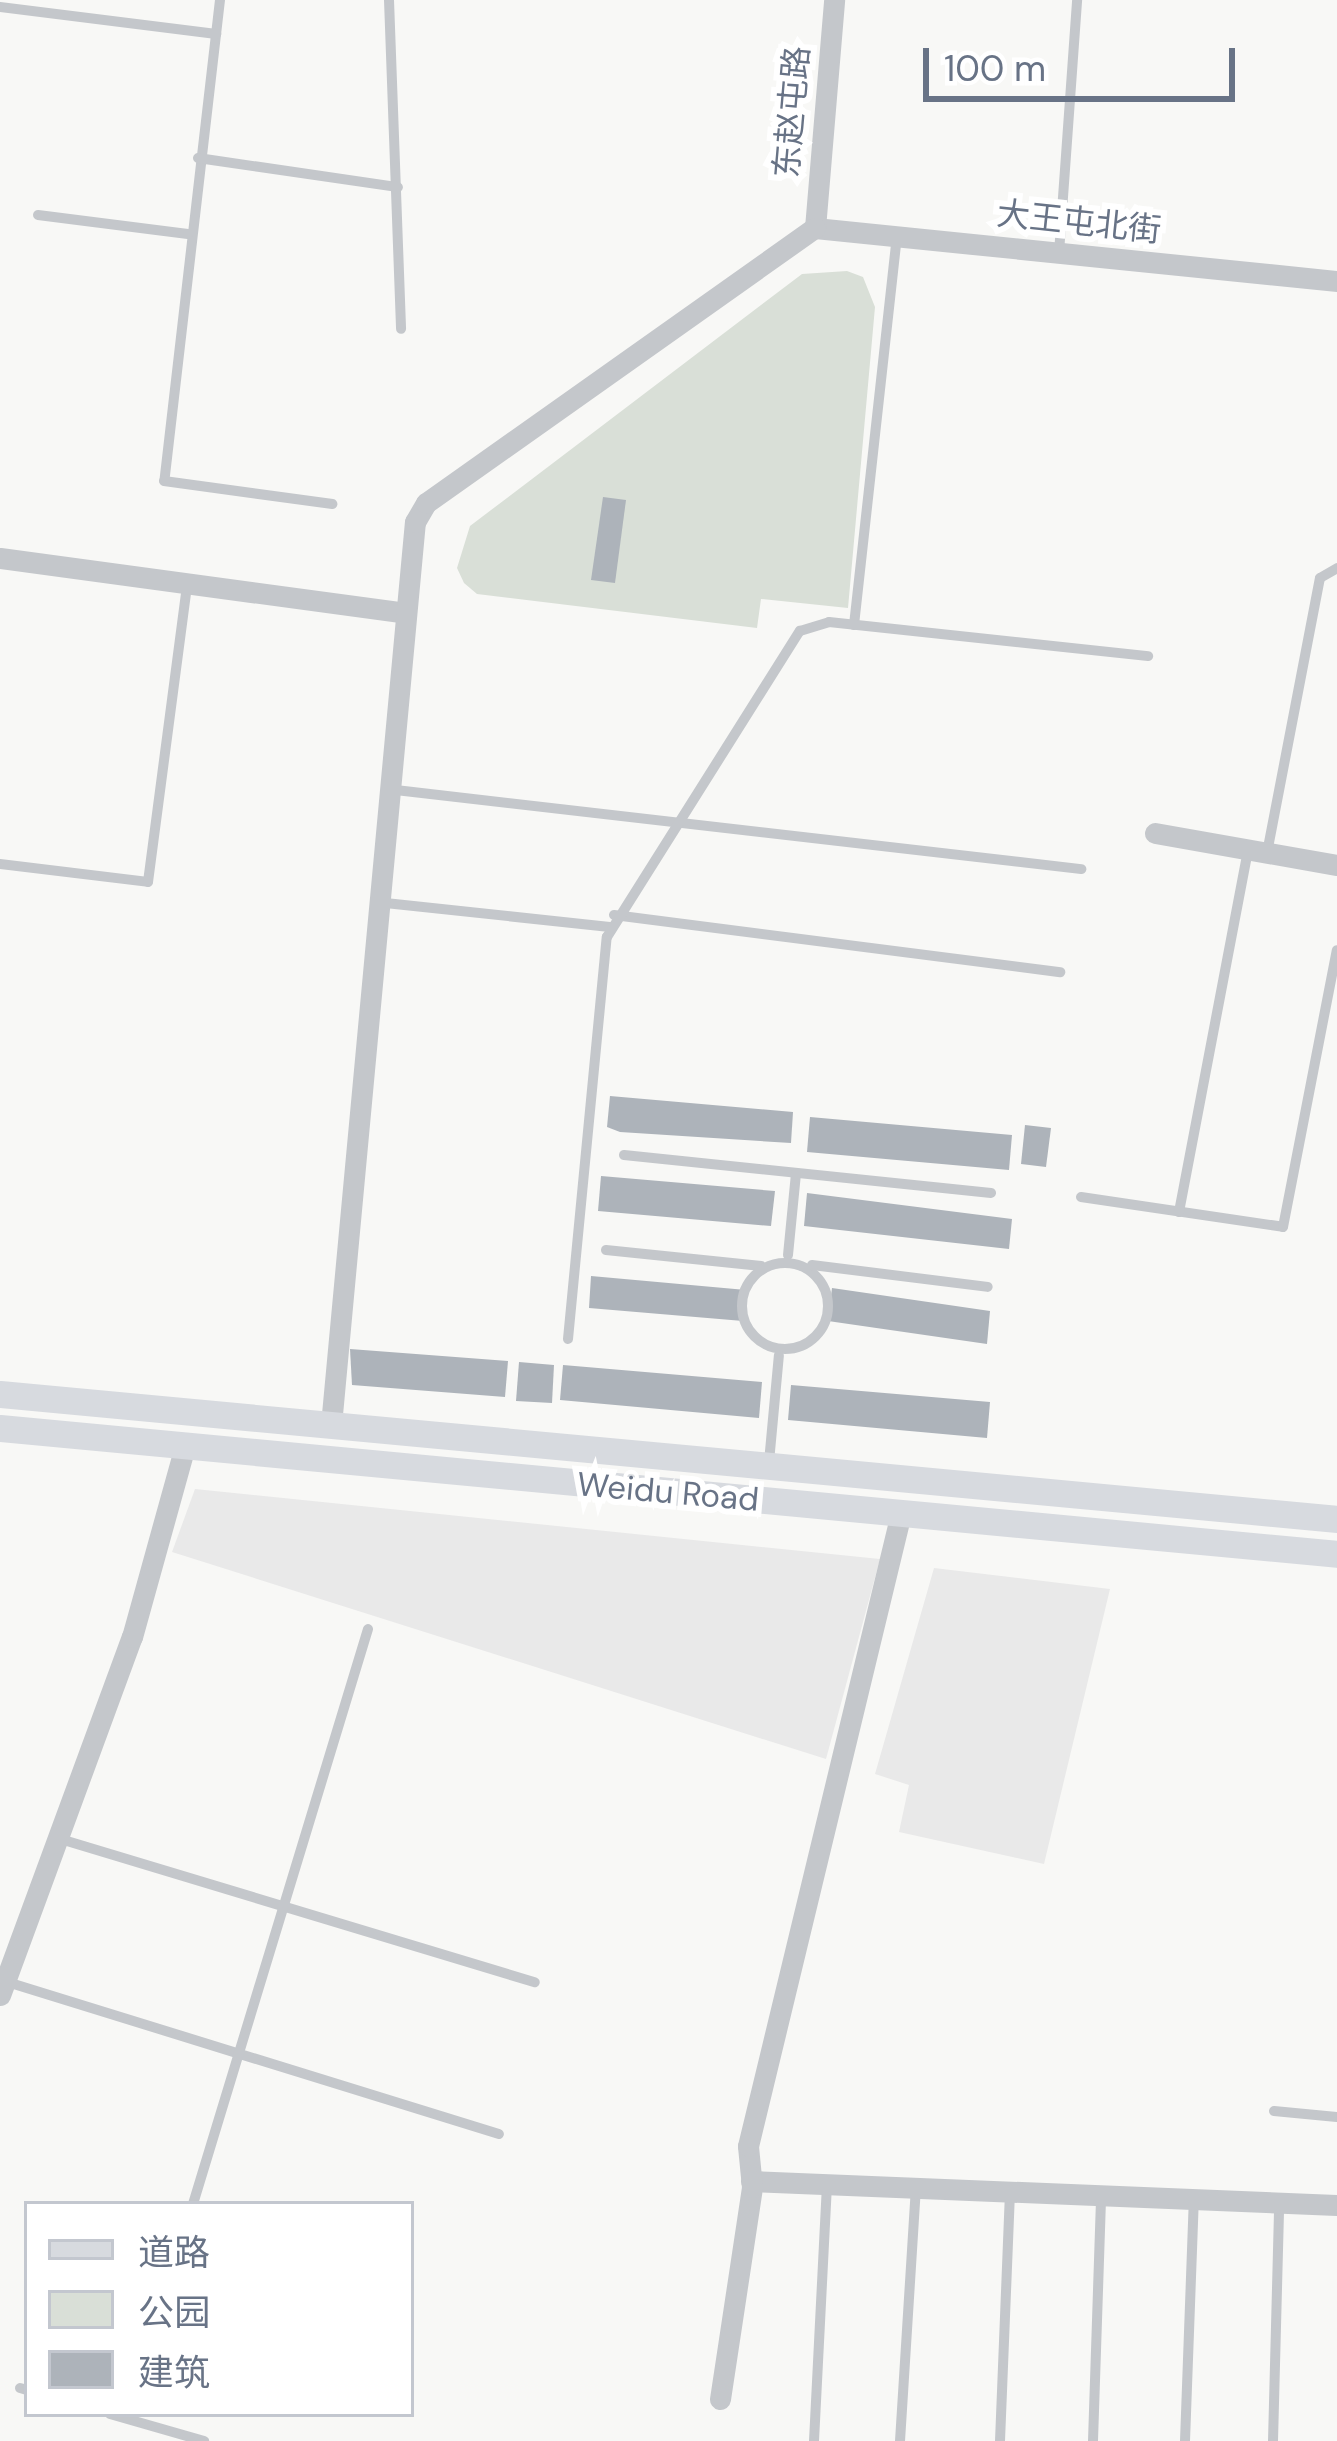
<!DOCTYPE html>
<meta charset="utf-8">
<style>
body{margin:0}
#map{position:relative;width:1337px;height:2441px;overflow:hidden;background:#f8f8f6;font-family:"DM Sans","Noto Sans SC",sans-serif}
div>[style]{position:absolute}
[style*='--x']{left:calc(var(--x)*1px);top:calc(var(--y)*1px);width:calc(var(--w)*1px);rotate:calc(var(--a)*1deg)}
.built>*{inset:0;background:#e9e9e9}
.green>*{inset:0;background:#d9dfd7}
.building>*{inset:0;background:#adb3ba}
.lane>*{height:10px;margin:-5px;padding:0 5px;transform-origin:5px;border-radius:5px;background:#c4c7cb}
.lane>.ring{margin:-5px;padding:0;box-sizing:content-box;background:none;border:10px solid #c4c7cb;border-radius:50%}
.street>*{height:21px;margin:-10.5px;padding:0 10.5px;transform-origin:10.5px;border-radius:10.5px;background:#c4c7cb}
.secondary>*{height:27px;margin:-13.5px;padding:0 13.5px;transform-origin:13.5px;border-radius:13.5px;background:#d7dadf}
span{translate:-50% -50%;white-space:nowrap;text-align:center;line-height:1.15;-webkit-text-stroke:12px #fff;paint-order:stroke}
.street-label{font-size:33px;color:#687386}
.legend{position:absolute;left:24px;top:2201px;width:390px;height:216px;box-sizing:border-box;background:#fff;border:3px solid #c3c7cf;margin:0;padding:15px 21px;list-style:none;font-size:36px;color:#687386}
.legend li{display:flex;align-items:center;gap:24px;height:60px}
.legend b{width:60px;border:3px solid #c3c7cf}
.scale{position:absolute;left:923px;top:48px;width:312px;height:54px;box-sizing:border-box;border:6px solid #687386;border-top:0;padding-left:15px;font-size:36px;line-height:42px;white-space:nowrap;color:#687386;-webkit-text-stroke:9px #fff;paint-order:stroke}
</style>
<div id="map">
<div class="built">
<div style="clip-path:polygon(195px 1489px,880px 1559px,826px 1759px,172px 1552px)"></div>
<div style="clip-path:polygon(934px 1568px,1110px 1589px,1044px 1864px,899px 1832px,909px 1785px,875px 1774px)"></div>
</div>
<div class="green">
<div style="clip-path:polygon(847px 271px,863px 277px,875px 307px,848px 608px,761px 599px,757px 628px,477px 594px,464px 583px,457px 568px,470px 526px,802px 274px)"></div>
</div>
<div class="building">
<div style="clip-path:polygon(603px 497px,626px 500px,615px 583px,591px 580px)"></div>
<div style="clip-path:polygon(610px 1096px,793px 1112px,791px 1143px,620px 1132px,607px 1127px)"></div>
<div style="clip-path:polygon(810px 1117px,1012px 1135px,1009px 1170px,807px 1152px)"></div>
<div style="clip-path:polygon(1025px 1125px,1051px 1128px,1046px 1167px,1021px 1164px)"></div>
<div style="clip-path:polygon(601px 1176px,775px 1191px,771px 1226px,598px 1211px)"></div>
<div style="clip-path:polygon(807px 1193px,1012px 1219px,1009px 1249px,804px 1226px)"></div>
<div style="clip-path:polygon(591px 1276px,746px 1290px,743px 1321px,589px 1308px)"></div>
<div style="clip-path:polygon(832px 1288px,990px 1311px,987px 1344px,828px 1321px)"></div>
<div style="clip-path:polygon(350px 1349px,508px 1361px,505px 1397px,352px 1385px)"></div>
<div style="clip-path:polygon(519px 1362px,554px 1365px,552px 1403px,516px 1401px)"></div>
<div style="clip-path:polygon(563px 1365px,762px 1382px,759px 1418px,560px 1400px)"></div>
<div style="clip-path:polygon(791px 1385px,990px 1402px,987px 1438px,788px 1420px)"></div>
</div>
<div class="lane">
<div style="--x:220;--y:0;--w:484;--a:96.6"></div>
<div style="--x:164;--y:481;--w:170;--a:7.8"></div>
<div style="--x:389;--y:0;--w:329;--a:87.9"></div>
<div style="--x:0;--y:7;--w:218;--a:7.1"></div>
<div style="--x:198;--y:158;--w:202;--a:8.3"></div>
<div style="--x:38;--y:215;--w:151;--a:7.2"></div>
<div style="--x:1059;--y:253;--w:254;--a:-85.9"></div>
<div style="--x:854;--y:625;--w:391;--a:-83.7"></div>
<div style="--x:387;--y:789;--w:699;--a:6.58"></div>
<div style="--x:1267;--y:853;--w:280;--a:-79.1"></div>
<div style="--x:1320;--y:578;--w:20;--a:-30"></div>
<div style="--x:0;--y:864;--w:149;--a:6.9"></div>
<div style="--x:148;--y:882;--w:301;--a:-82.5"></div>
<div style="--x:376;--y:902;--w:235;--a:6.1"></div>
<div style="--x:614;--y:915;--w:450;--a:7.3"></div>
<div style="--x:624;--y:1155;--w:369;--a:5.9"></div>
<div style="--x:1081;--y:1197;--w:204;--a:8.4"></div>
<div style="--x:1283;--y:1227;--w:282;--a:-79"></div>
<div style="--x:1179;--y:1212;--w:369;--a:-79.2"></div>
<div style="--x:606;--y:1250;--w:156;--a:5.9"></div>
<div style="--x:788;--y:1255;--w:82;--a:-84.4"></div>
<div class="ring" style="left:742px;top:1263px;width:76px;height:76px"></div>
<div style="--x:812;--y:1265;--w:177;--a:7.1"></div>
<div style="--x:568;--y:1339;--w:404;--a:-84.5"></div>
<div style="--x:607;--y:937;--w:362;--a:-57.8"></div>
<div style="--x:800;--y:631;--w:30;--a:-17"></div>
<div style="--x:829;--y:622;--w:321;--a:6.1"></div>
<div style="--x:769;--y:1462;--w:107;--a:-84.7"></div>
<div style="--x:57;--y:1838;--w:499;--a:16.8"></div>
<div style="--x:4;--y:1981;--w:518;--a:17.18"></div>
<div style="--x:1274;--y:2111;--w:63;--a:5.4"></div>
<div style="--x:193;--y:2204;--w:601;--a:-73.07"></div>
<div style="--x:20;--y:2388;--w:7;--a:16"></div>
<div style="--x:110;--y:2414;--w:98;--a:16"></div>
<div style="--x:814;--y:2441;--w:256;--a:-87.1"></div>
<div style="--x:900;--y:2441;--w:253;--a:-86.4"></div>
<div style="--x:1000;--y:2441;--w:248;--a:-87.7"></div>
<div style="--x:1093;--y:2441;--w:243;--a:-88.1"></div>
<div style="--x:1185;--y:2441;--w:240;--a:-87.9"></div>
<div style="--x:1273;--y:2441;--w:237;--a:-88.5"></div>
</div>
<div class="street">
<div style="--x:815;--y:228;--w:525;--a:5.8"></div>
<div style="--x:815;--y:228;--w:229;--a:-85.2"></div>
<div style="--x:0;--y:558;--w:406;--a:7.7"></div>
<div style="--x:1155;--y:833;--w:185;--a:10"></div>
<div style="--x:331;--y:1425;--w:907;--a:-84.69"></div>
<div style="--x:415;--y:522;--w:22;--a:-60"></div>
<div style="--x:426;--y:503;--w:476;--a:-35.3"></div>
<div style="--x:0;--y:1995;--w:382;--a:-69.8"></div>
<div style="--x:132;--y:1637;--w:198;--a:-74.5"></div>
<div style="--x:751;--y:2181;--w:586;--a:2.35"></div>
<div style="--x:720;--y:2399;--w:214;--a:-81.4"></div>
<div style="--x:752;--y:2187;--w:41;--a:-95.6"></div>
<div style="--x:748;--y:2146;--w:651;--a:-76.41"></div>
</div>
<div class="secondary">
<div style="--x:0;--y:1394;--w:1343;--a:5.34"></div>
<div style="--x:0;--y:1428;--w:1343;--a:5.38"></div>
</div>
<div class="street-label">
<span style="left:792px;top:112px;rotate:-85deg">东赵屯路</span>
<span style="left:1079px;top:222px;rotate:6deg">大王屯北街</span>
<span style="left:668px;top:1492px;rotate:5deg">Weidu Road</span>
</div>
<ul class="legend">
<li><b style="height:15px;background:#d7dadf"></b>道路</li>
<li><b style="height:33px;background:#d9dfd7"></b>公园</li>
<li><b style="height:33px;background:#adb3ba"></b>建筑</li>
</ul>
<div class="scale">100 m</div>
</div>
